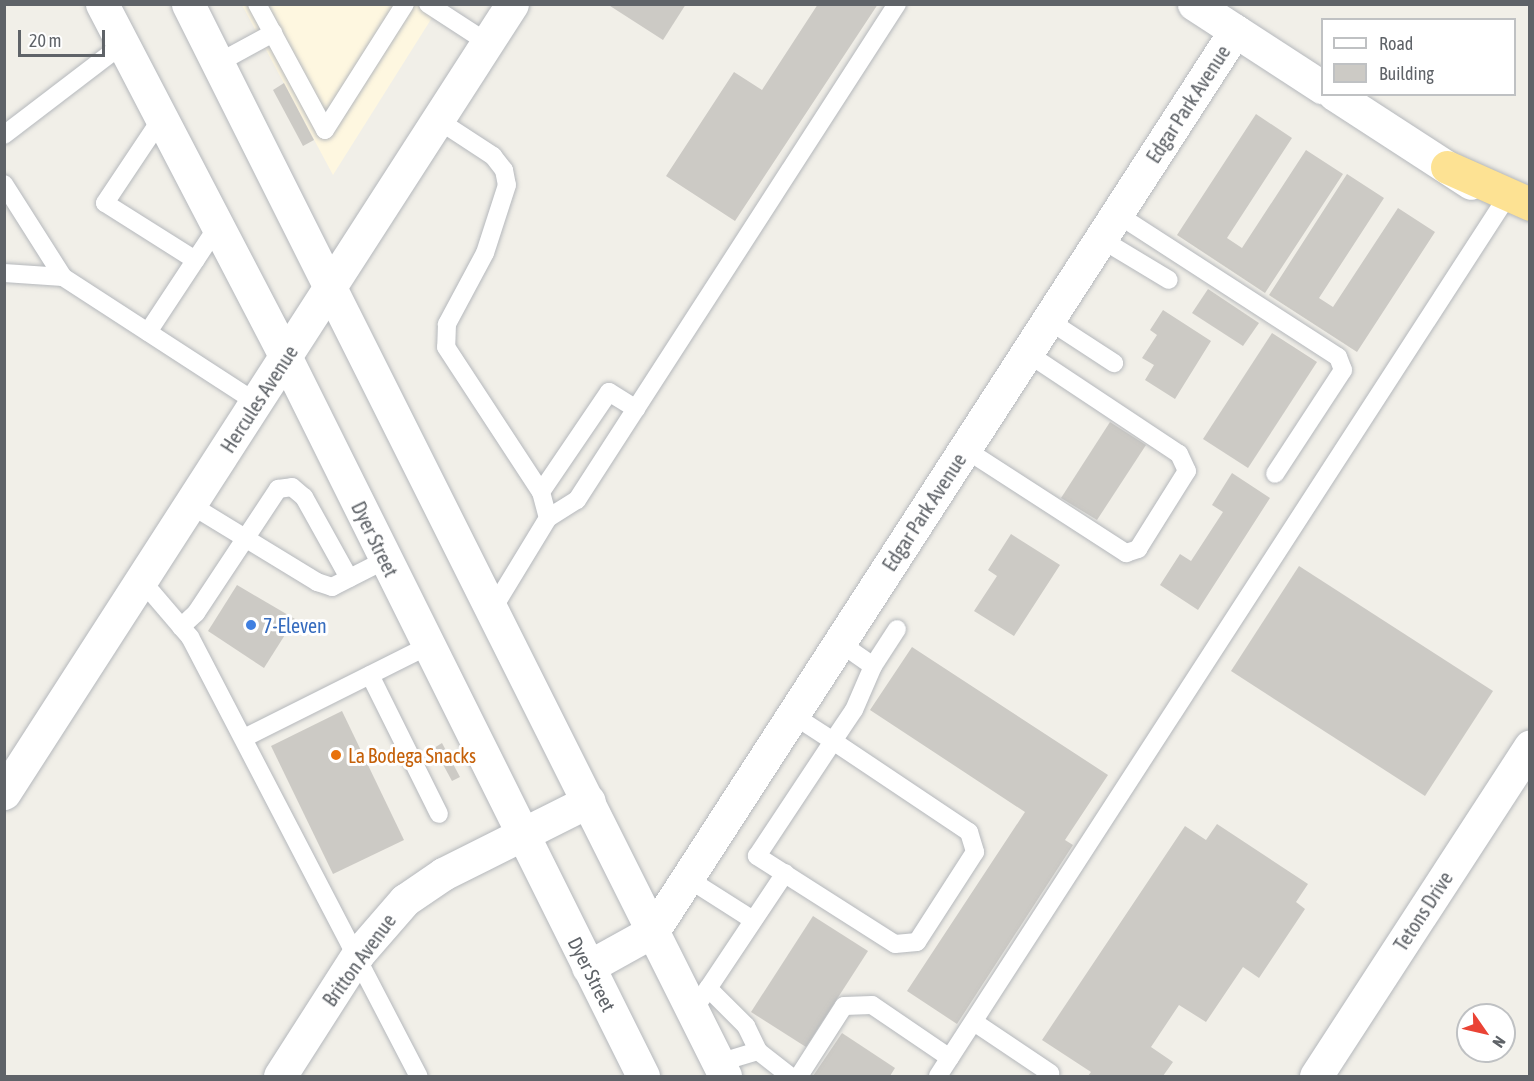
<!DOCTYPE html>
<style>
body{margin:0}
#map{position:relative;width:1534px;height:1081px;overflow:hidden;background:#f1efe8;font-family:"Asap Condensed",sans-serif}
div>[style]{position:absolute}
[style*='--x']{left:calc(var(--x)*1px);top:calc(var(--y)*1px);width:calc(var(--w)*1px);rotate:calc(var(--a)*1deg)}
.commercial>*{inset:0;background:#fef7e0}
.building>*{inset:0;background:#cccac5}
.roads{filter:drop-shadow(0 0 2px #b5b8bc) drop-shadow(0 0 2px #b5b8bc)}
.lane>*{height:18px;margin:-9px;padding:0 9px;transform-origin:9px;border-radius:9px;background:#fff}
.street>*{height:33px;margin:-16.5px;padding:0 16.5px;transform-origin:16.5px;border-radius:16.5px;background:#fff}
.secondary>*{height:33px;margin:-16.5px;padding:0 16.5px;transform-origin:16.5px;border-radius:16.5px;background:#fff}
.highway>*{height:33px;margin:-16.5px;padding:0 16.5px;transform-origin:16.5px;border-radius:16.5px;background:#fde293}
.dots>*{width:16px;height:16px;translate:-50% -50%;box-sizing:border-box;border:3px solid #fff;border-radius:50%}
span{translate:-50% -50%;white-space:nowrap;text-align:center;line-height:1.15;-webkit-text-stroke:6px #fff;paint-order:stroke}
.street-label{font-size:20px;color:#5f6368}
.shop-label{font-size:20px;color:#366cbe}
.left{translate:0 -50%;text-align:left}
.food-label{font-size:20px;color:#c56008}
.frame{position:absolute;inset:0;border:6px solid #5f6368;pointer-events:none}
.legend{position:absolute;left:1321px;top:18px;width:195px;height:78px;box-sizing:border-box;background:#fff;border:2px solid #bfc1c3;margin:0;padding:8px 10px;list-style:none;font-size:18px;color:#5f6368}
.legend li{display:flex;align-items:center;gap:12px;height:30px}
.legend b{width:30px;border:2px solid #bfc1c3}
.north{position:absolute;left:1456px;top:1003px;width:60px;height:60px;box-sizing:border-box;background:#fff;border:2px solid #bfc1c3;border-radius:50%;rotate:124deg;font-size:16px;font-weight:700;line-height:24px;text-align:center;color:#5f6368}
.north::after{content:'';display:block;margin:auto;width:21px;height:27px;background:#ea4335;clip-path:polygon(50% 0,100% 100%,50% 72%,0 100%)}
.scale{position:absolute;left:18px;top:30px;width:87px;height:27px;box-sizing:border-box;border:3px solid #5f6368;border-top:0;padding-left:8px;font-size:18px;line-height:21px;white-space:nowrap;color:#5f6368;-webkit-text-stroke:4px #fff;paint-order:stroke}
</style>
<div id="map">
<div class="commercial">
<div style="clip-path:polygon(242px 5px,440px 5px,333px 175px)"></div>
</div>
<div class="building">
<div style="clip-path:polygon(607px 4px,686px 4px,663px 40px)"></div>
<div style="clip-path:polygon(818px 4px,878px 4px,735px 221px,666px 176px,734px 72px,762px 90px)"></div>
<div style="clip-path:polygon(284px 83px,314px 140px,303px 146px,273px 90px)"></div>
<div style="clip-path:polygon(1256px 114px,1292px 138px,1227px 238px,1242px 248px,1306px 150px,1343px 174px,1265px 293px,1177px 235px)"></div>
<div style="clip-path:polygon(1347px 174px,1384px 198px,1319px 298px,1333px 307px,1398px 208px,1435px 232px,1357px 352px,1269px 295px)"></div>
<div style="clip-path:polygon(1208px 289px,1259px 323px,1243px 346px,1192px 313px)"></div>
<div style="clip-path:polygon(1163px 310px,1211px 341px,1175px 399px,1145px 380px,1154px 365px,1142px 358px,1157px 335px,1150px 330px)"></div>
<div style="clip-path:polygon(1272px 333px,1317px 362px,1248px 468px,1203px 439px)"></div>
<div style="clip-path:polygon(1110px 422px,1146px 445px,1097px 520px,1061px 498px)"></div>
<div style="clip-path:polygon(1232px 473px,1270px 498px,1198px 610px,1160px 585px,1180px 554px,1191px 561px,1223px 512px,1212px 505px)"></div>
<div style="clip-path:polygon(1011px 534px,1060px 565px,1014px 636px,974px 611px,997px 576px,988px 570px)"></div>
<div style="clip-path:polygon(1299px 566px,1493px 691px,1425px 796px,1231px 671px)"></div>
<div style="clip-path:polygon(237px 585px,295px 619px,264px 668px,208px 631px)"></div>
<div style="clip-path:polygon(912px 647px,1108px 775px,1065px 840px,1073px 845px,957px 1024px,907px 991px,1025px 812px,870px 710px)"></div>
<div style="clip-path:polygon(342px 711px,404px 840px,333px 874px,271px 746px)"></div>
<div style="clip-path:polygon(442px 743px,460px 777px,452px 781px,434px 748px)"></div>
<div style="clip-path:polygon(1217px 824px,1308px 884px,1296px 902px,1305px 909px,1259px 978px,1243px 967px,1206px 1022px,1179px 1005px,1151px 1047px,1173px 1062px,1163px 1076px,1088px 1076px,1091px 1072px,1042px 1040px,1185px 826px,1206px 840px)"></div>
<div style="clip-path:polygon(813px 916px,868px 951px,806px 1047px,751px 1012px)"></div>
<div style="clip-path:polygon(842px 1033px,895px 1068px,890px 1076px,813px 1076px)"></div>
</div>
<div class="roads">
<div class="lane">
<div style="--x:257;--y:4;--w:143;--a:61.6"></div>
<div style="--x:325;--y:130;--w:149;--a:-57.6"></div>
<div style="--x:428;--y:4;--w:72;--a:33"></div>
<div style="--x:218;--y:63;--w:63;--a:-28.6"></div>
<div style="--x:161;--y:119;--w:101;--a:123.7"></div>
<div style="--x:105;--y:203;--w:107;--a:32.3"></div>
<div style="--x:438;--y:120;--w:66;--a:33.2"></div>
<div style="--x:493;--y:156;--w:18;--a:52"></div>
<div style="--x:504;--y:170;--w:15;--a:79"></div>
<div style="--x:507;--y:185;--w:71;--a:107.9"></div>
<div style="--x:485;--y:253;--w:81;--a:118.2"></div>
<div style="--x:447;--y:324;--w:23;--a:92"></div>
<div style="--x:446;--y:347;--w:173;--a:56.8"></div>
<div style="--x:541;--y:492;--w:27;--a:75"></div>
<div style="--x:548;--y:518;--w:108;--a:121.3"></div>
<div style="--x:4;--y:135;--w:150;--a:-37.4"></div>
<div style="--x:4;--y:184;--w:110;--a:57.6"></div>
<div style="--x:1117;--y:214;--w:263;--a:32.9"></div>
<div style="--x:1338;--y:357;--w:14;--a:69"></div>
<div style="--x:1343;--y:370;--w:124;--a:123.2"></div>
<div style="--x:1101;--y:239;--w:79;--a:31.1"></div>
<div style="--x:4;--y:273;--w:59;--a:3.9"></div>
<div style="--x:63;--y:277;--w:231;--a:33"></div>
<div style="--x:1048;--y:320;--w:79;--a:33.1"></div>
<div style="--x:148;--y:332;--w:127;--a:-56.6"></div>
<div style="--x:965;--y:449;--w:192;--a:32.9"></div>
<div style="--x:1126;--y:553;--w:13;--a:-18"></div>
<div style="--x:1138;--y:549;--w:92;--a:-57.9"></div>
<div style="--x:1187;--y:471;--w:19;--a:-115"></div>
<div style="--x:1179;--y:454;--w:182;--a:-146.4"></div>
<div style="--x:541;--y:492;--w:121;--a:-55.8"></div>
<div style="--x:609;--y:392;--w:32;--a:32"></div>
<div style="--x:191;--y:505;--w:148;--a:31.4"></div>
<div style="--x:317;--y:582;--w:16;--a:18"></div>
<div style="--x:332;--y:587;--w:59;--a:-27"></div>
<div style="--x:548;--y:518;--w:34;--a:-32"></div>
<div style="--x:577;--y:500;--w:590;--a:-57.17"></div>
<div style="--x:142;--y:581;--w:74;--a:49.4"></div>
<div style="--x:190;--y:637;--w:495;--a:62.5"></div>
<div style="--x:181;--y:627;--w:21;--a:-43"></div>
<div style="--x:196;--y:613;--w:149;--a:-56.5"></div>
<div style="--x:278;--y:489;--w:14;--a:-8"></div>
<div style="--x:292;--y:487;--w:16;--a:40"></div>
<div style="--x:304;--y:497;--w:93;--a:60.9"></div>
<div style="--x:873;--y:666;--w:44;--a:-57"></div>
<div style="--x:370;--y:675;--w:155;--a:63.6"></div>
<div style="--x:793;--y:715;--w:48;--a:33"></div>
<div style="--x:833;--y:741;--w:164;--a:33.8"></div>
<div style="--x:969;--y:832;--w:21;--a:73"></div>
<div style="--x:975;--y:852;--w:107;--a:122.8"></div>
<div style="--x:917;--y:942;--w:22;--a:175"></div>
<div style="--x:895;--y:944;--w:164;--a:-147.5"></div>
<div style="--x:757;--y:856;--w:138;--a:-56.5"></div>
<div style="--x:833;--y:741;--w:37;--a:-56"></div>
<div style="--x:854;--y:710;--w:48;--a:-66.6"></div>
<div style="--x:873;--y:666;--w:40;--a:-145.1"></div>
<div style="--x:244;--y:738;--w:206;--a:-26.6"></div>
<div style="--x:687;--y:878;--w:78;--a:32.5"></div>
<div style="--x:708;--y:988;--w:54;--a:45"></div>
<div style="--x:746;--y:1026;--w:28;--a:64"></div>
<div style="--x:693;--y:1011;--w:166;--a:-56.3"></div>
<div style="--x:974;--y:1022;--w:92;--a:33.9"></div>
<div style="--x:718;--y:1063;--w:42;--a:-16.7"></div>
<div style="--x:758;--y:1051;--w:41;--a:38"></div>
<div style="--x:799;--y:1076;--w:83;--a:-57.3"></div>
<div style="--x:844;--y:1006;--w:28;--a:-2"></div>
<div style="--x:872;--y:1005;--w:94;--a:34.2"></div>
<div style="--x:938;--y:1076;--w:1040;--a:-57.09"></div>
</div>
<div class="street">
<div style="--x:588;--y:967;--w:74;--a:-29"></div>
<div style="--x:653;--y:931;--w:1072;--a:-57.11"></div>
<div style="--x:280;--y:1076;--w:145;--a:-57.4"></div>
<div style="--x:358;--y:954;--w:72;--a:-49"></div>
<div style="--x:405;--y:900;--w:46;--a:-34.4"></div>
<div style="--x:443;--y:874;--w:163;--a:-26.6"></div>
<div style="--x:1316;--y:1076;--w:393;--a:-57"></div>
</div>
<div class="secondary">
<div style="--x:102;--y:4;--w:399;--a:62.5"></div>
<div style="--x:286;--y:358;--w:802;--a:63.56"></div>
<div style="--x:188;--y:4;--w:1199;--a:63.39"></div>
<div style="--x:1194;--y:4;--w:153;--a:33"></div>
<div style="--x:1334;--y:94;--w:163;--a:33"></div>
<div style="--x:4;--y:793;--w:938;--a:-57.22"></div>
</div>
<div class="highway">
<div style="--x:1447;--y:167;--w:91;--a:24"></div>
</div>
</div>
<div class="dots">
<div style="left:251px;top:625px;background:#3f7fe0"></div>
<div style="left:336px;top:755px;background:#e8710a"></div>
</div>
<div class="street-label">
<span style="left:1188px;top:104px;rotate:-57deg">Edgar Park Avenue</span>
<span style="left:259px;top:399px;rotate:-57deg">Hercules Avenue</span>
<span style="left:924px;top:512px;rotate:-57deg">Edgar Park Avenue</span>
<span style="left:375px;top:539px;rotate:64deg">Dyer Street</span>
<span style="left:1423px;top:911px;rotate:-57deg">Tetons Drive</span>
<span style="left:359px;top:960px;rotate:-54deg">Britton Avenue</span>
<span style="left:592px;top:974px;rotate:63deg">Dyer Street</span>
</div>
<div class="shop-label">
<span class="left" style="left:263px;top:625px">7-Eleven</span>
</div>
<div class="food-label">
<span class="left" style="left:348px;top:755px">La Bodega Snacks</span>
</div>
<div class="frame"></div>
<ul class="legend">
<li><b style="height:8px;background:#fff"></b>Road</li>
<li><b style="height:16px;background:#cccac5"></b>Building</li>
</ul>
<div class="north">N</div>
<div class="scale">20 m</div>
</div>
